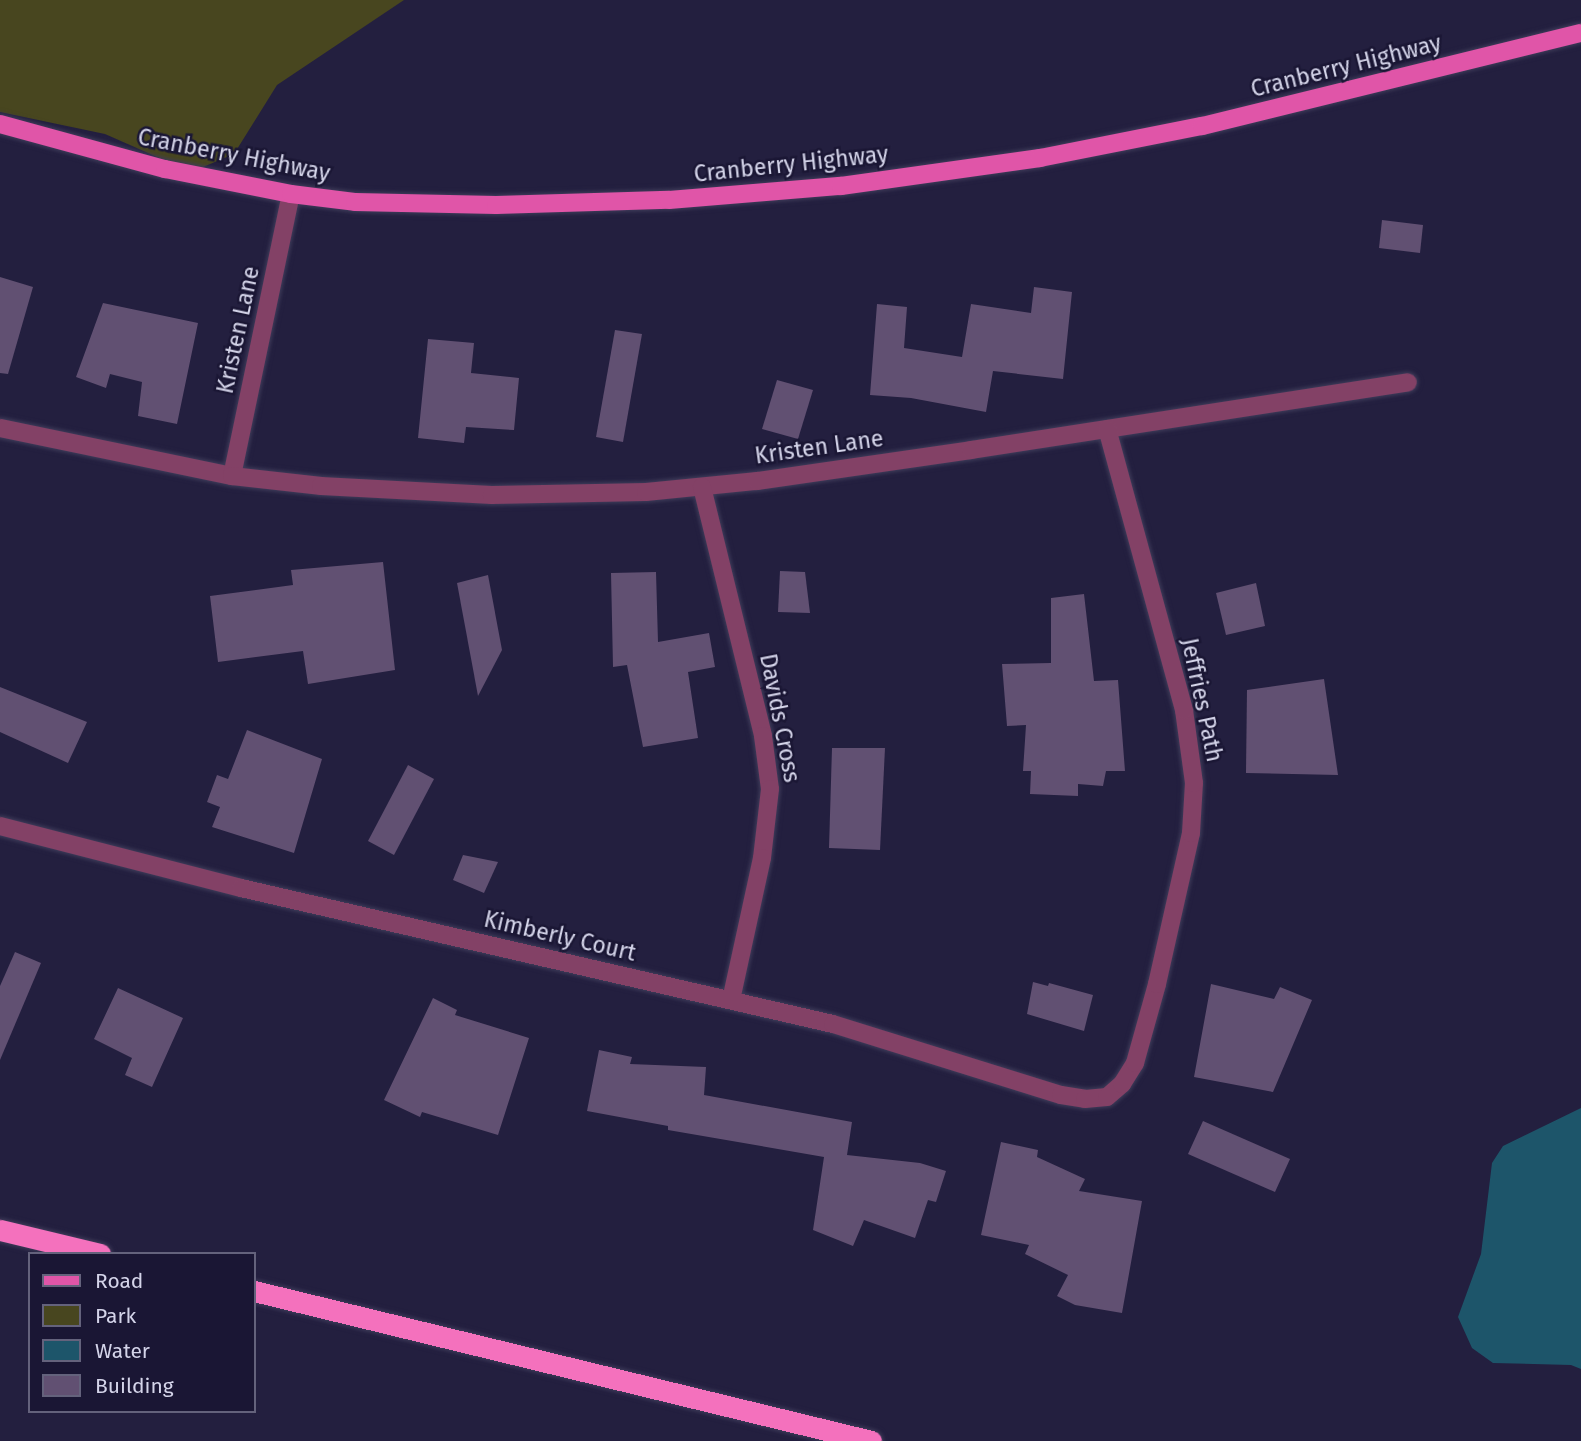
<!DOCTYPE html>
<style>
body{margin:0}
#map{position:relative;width:1581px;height:1441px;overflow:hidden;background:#231f3f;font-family:"Fira Sans",sans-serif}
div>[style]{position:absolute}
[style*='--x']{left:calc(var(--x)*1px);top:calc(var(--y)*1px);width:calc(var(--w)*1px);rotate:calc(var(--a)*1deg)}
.green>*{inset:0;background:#48461f}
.water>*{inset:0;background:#1d556a}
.building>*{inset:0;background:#615072}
.roads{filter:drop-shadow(0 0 2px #3f3c5a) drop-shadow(0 0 2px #3f3c5a)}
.minor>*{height:18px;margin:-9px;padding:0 9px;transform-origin:9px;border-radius:9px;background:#834166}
.major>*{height:18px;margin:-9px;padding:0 9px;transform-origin:9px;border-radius:9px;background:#e055a8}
.highway>*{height:21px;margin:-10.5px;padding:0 10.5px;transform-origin:10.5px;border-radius:10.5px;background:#f471bd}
span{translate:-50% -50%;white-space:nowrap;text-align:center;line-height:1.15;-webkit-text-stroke:5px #1a1634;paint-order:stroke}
.street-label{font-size:23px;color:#d4d4e9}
.legend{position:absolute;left:28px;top:1252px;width:228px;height:161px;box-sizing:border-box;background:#1a1634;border:2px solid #64627c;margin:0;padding:9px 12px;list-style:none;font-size:21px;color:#d4d4e9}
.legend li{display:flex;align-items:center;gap:14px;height:35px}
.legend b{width:35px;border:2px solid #64627c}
</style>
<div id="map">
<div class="green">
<div style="clip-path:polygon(0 0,404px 0,277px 85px,234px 154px,191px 172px,105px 134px,0 112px)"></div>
</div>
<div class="water">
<div style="clip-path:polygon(1581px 1108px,1581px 1369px,1571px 1365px,1493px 1363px,1472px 1348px,1458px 1317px,1481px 1254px,1492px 1163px,1503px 1146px)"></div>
</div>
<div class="building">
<div style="clip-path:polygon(1382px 220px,1423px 225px,1420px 253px,1379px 248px)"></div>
<div style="clip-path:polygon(0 277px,33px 287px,8px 374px,0 373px)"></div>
<div style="clip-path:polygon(1034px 287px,1072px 292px,1063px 379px,993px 371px,986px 412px,911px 398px,870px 395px,877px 304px,907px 307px,904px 348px,962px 357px,971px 304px,1031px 313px)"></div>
<div style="clip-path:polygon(103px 303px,198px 323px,177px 424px,138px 416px,142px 382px,110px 374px,106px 388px,76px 377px)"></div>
<div style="clip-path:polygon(615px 330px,642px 334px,623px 442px,596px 437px)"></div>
<div style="clip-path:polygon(428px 339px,474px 343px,471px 373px,519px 378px,514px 430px,466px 427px,464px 443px,418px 438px)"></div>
<div style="clip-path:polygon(777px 380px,813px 390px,798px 439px,762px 429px)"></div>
<div style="clip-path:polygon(383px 562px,395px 670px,308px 684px,303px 651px,218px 662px,210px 596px,293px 585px,291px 570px)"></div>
<div style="clip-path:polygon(780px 571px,805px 572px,810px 613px,778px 612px)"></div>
<div style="clip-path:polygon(656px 572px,658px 642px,709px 633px,715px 667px,688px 672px,698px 738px,643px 747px,627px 665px,613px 667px,611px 573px)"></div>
<div style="clip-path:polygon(488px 575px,502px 650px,478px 696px,457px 583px)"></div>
<div style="clip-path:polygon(1256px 583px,1265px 626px,1226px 635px,1216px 593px)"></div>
<div style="clip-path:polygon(1084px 594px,1094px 681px,1118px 680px,1125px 771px,1106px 771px,1103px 786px,1078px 784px,1078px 796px,1030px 794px,1031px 771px,1023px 771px,1026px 725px,1007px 726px,1002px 664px,1051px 663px,1051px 598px)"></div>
<div style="clip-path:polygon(1324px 679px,1338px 775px,1246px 773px,1247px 690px)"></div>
<div style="clip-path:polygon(0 687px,87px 722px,68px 763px,0 732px)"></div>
<div style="clip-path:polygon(247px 730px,322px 759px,294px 853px,212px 827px,220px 807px,207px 802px,217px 775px,228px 779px)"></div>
<div style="clip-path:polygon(832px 748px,885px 748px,880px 850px,829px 848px)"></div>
<div style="clip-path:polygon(408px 765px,434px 779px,394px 855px,368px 841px)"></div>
<div style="clip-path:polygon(463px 855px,498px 862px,484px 893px,453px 880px)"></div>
<div style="clip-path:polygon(15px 952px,41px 963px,0 1060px,0 986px)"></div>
<div style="clip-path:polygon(1033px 982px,1048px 986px,1049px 983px,1093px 995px,1084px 1031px,1027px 1014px)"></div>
<div style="clip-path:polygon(1211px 984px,1274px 999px,1280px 987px,1312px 1000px,1273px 1092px,1194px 1077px)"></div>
<div style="clip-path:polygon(118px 988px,183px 1018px,152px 1087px,125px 1075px,132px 1058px,94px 1039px)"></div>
<div style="clip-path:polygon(433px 998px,457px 1010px,455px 1015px,529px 1038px,498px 1135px,422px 1112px,420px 1117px,384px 1100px)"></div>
<div style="clip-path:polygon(599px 1050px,632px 1057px,630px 1064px,706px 1067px,704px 1095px,852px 1122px,847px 1155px,920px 1163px,946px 1171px,936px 1202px,928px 1200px,915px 1238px,864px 1220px,853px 1246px,813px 1230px,824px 1157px,668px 1130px,668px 1126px,587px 1111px)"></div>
<div style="clip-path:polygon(1203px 1121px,1290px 1159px,1275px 1192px,1188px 1154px)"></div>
<div style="clip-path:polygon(1001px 1142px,1038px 1150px,1037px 1157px,1085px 1179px,1079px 1191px,1142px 1201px,1122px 1313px,1075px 1305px,1057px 1296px,1068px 1275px,1025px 1254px,1029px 1245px,981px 1235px)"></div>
</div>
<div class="roads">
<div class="minor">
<div style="--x:0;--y:428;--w:237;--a:11.7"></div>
<div style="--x:232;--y:476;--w:288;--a:-78.2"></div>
<div style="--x:232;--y:476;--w:90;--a:6.4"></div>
<div style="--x:321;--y:486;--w:171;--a:3"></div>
<div style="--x:492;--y:495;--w:154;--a:-1.1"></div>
<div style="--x:646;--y:492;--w:112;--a:-5.7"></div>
<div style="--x:757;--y:481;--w:216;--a:-8.2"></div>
<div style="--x:971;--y:450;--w:442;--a:-8.8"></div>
<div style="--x:702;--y:487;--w:256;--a:76.2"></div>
<div style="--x:763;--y:736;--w:53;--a:82.5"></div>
<div style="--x:770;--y:789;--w:69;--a:96.6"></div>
<div style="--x:762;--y:858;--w:145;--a:102.3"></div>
<div style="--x:0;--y:826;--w:249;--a:14.4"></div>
<div style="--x:241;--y:888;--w:607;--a:12.94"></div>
<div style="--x:833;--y:1024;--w:239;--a:17.3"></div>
<div style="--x:1061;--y:1095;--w:24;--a:9"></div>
<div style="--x:1085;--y:1099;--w:22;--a:-5"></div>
<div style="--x:1107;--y:1097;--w:20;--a:-41"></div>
<div style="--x:1122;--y:1084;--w:25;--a:-58"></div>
<div style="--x:1135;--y:1063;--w:82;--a:-74.4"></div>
<div style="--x:1157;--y:984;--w:155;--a:-77.3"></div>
<div style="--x:1191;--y:833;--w:50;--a:-86.6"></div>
<div style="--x:1194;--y:783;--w:74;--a:-97.8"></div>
<div style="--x:1184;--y:710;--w:291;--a:-105.3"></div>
</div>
<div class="major">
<div style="--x:0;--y:124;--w:171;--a:15.3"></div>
<div style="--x:165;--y:169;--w:128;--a:11.2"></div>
<div style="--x:291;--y:194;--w:64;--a:7.1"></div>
<div style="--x:355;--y:202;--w:141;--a:1.2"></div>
<div style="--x:496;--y:205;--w:173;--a:-1.7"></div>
<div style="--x:669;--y:200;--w:173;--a:-4.7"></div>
<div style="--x:841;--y:186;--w:201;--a:-8"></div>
<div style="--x:1040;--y:158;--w:165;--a:-11.2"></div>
<div style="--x:1202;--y:126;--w:390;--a:-13.8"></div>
</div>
<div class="highway">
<div style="--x:0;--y:1230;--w:103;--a:13.5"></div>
<div style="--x:254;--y:1291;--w:635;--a:13.66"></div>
</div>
</div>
<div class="street-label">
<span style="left:1346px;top:66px;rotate:-14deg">Cranberry Highway</span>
<span style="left:234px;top:155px;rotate:11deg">Cranberry Highway</span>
<span style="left:791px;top:164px;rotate:-6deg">Cranberry Highway</span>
<span style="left:238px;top:330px;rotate:-78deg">Kristen Lane</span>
<span style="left:819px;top:447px;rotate:-8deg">Kristen Lane</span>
<span style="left:1202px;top:700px;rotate:78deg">Jeffries Path</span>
<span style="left:780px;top:718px;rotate:79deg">Davids Cross</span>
<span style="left:560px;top:936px;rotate:13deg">Kimberly Court</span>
</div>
<ul class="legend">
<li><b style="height:9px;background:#e055a8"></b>Road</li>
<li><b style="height:19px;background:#48461f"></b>Park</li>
<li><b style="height:19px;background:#1d556a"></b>Water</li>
<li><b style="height:19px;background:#615072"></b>Building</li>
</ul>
</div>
